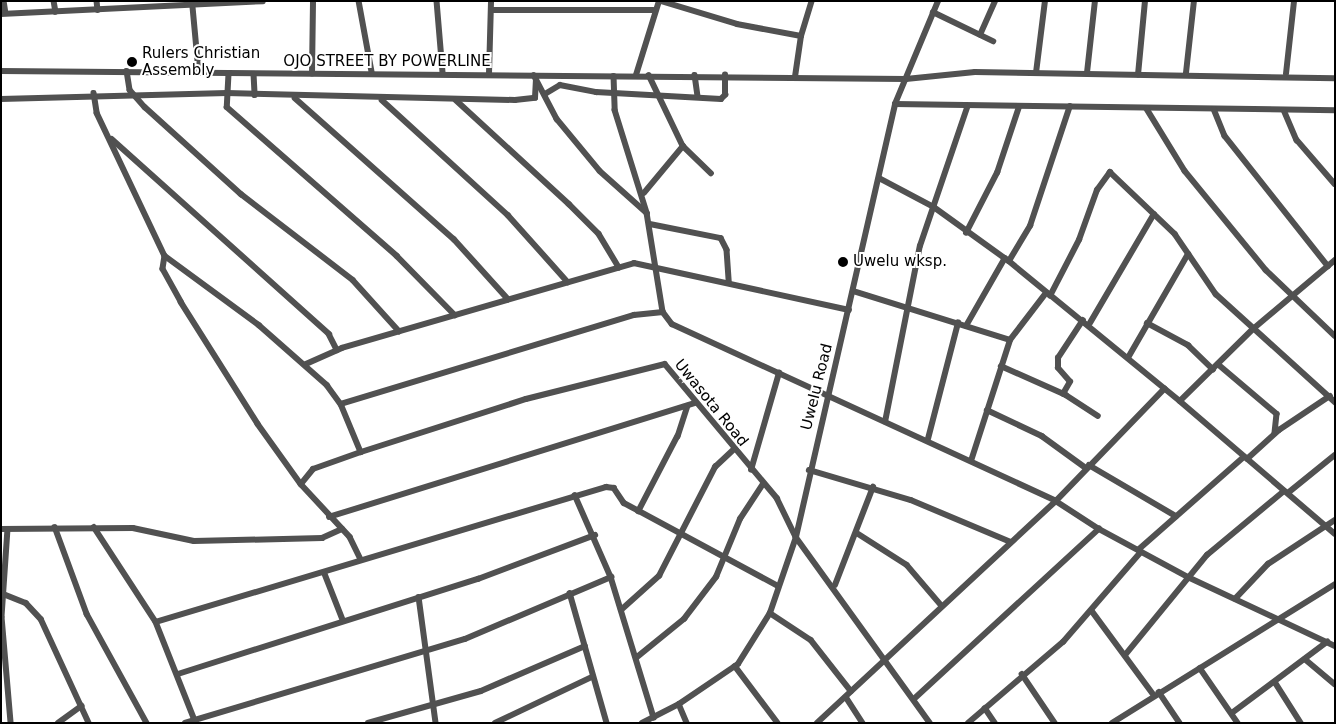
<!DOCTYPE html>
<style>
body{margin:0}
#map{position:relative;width:1336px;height:724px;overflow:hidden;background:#fff;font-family:"DejaVu Sans",sans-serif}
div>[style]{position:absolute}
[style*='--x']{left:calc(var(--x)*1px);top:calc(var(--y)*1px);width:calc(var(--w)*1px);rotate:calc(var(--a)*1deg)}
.minor>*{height:5.5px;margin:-2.75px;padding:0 2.75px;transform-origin:2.75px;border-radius:2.75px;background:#515151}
.dots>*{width:14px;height:14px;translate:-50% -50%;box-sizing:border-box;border:2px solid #fff;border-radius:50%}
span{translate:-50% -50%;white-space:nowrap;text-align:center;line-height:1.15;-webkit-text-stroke:4px #fff;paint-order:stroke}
.poi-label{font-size:15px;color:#000}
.left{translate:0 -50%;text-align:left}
.street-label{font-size:15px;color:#000}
.frame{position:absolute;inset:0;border:2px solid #000;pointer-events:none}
</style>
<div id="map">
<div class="minor">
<div style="--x:4;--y:1;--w:12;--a:81"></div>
<div style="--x:54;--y:1;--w:11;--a:80"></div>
<div style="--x:97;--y:1;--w:9;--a:84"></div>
<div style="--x:359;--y:1;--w:72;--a:79.6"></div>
<div style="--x:437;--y:1;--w:72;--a:85.2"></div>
<div style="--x:661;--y:1;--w:79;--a:16.8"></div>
<div style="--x:737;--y:24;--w:65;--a:10.6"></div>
<div style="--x:193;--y:7;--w:65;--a:84.7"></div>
<div style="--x:492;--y:10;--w:161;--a:0"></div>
<div style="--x:933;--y:12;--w:67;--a:25.8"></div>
<div style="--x:1;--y:14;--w:262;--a:-2.8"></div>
<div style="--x:980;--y:35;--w:37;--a:-66"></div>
<div style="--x:1;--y:71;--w:905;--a:0.51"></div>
<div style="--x:906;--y:79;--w:69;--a:-5.8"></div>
<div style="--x:975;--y:72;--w:360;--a:1"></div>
<div style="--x:127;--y:71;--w:19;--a:81"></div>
<div style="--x:130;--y:90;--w:23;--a:49"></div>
<div style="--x:145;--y:107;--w:130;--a:42.2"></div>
<div style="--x:241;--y:194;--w:141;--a:37.5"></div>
<div style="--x:353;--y:280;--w:69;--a:48"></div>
<div style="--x:1036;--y:73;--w:73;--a:-82.9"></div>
<div style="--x:1087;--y:73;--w:72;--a:-83.7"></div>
<div style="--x:1186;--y:73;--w:72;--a:-83.7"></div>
<div style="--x:229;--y:74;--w:33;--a:93"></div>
<div style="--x:227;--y:107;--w:226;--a:41.2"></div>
<div style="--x:397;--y:256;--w:83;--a:45.5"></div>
<div style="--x:254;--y:74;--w:21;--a:87"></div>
<div style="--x:312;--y:74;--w:73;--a:-89.2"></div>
<div style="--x:489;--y:74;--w:73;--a:-88.4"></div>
<div style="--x:1286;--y:74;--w:73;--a:-83.7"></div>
<div style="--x:534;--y:75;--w:50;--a:62.4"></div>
<div style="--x:557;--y:119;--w:67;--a:50.4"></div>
<div style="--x:600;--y:171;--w:63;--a:41.8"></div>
<div style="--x:647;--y:213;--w:100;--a:80.8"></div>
<div style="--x:663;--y:312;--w:15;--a:53"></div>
<div style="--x:672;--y:324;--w:423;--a:24.7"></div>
<div style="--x:1056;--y:501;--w:51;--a:33.1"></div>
<div style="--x:1099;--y:529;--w:101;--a:28.3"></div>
<div style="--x:1188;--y:577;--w:162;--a:25.1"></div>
<div style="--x:636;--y:75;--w:77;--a:-72.7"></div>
<div style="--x:649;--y:75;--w:79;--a:64.4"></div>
<div style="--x:683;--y:146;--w:39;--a:44"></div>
<div style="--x:695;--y:75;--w:22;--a:82"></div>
<div style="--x:1138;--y:75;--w:74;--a:-84.6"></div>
<div style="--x:614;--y:76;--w:34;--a:88"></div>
<div style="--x:615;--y:110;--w:108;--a:72.7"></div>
<div style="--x:795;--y:77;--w:41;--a:-81.7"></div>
<div style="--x:801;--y:36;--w:37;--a:-73"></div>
<div style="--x:94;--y:93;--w:20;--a:81"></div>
<div style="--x:97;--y:113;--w:158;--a:64.6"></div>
<div style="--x:165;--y:256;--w:13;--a:99"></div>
<div style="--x:163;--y:269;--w:38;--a:61"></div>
<div style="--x:181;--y:302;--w:144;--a:57.7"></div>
<div style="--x:258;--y:424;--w:74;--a:54.4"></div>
<div style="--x:301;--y:484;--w:72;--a:47.2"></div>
<div style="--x:350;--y:537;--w:25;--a:64"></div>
<div style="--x:545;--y:94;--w:17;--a:-31"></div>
<div style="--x:560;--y:85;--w:37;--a:11"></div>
<div style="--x:596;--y:92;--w:125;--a:3.2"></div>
<div style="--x:721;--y:99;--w:6;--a:-45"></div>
<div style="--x:725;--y:95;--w:20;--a:-90"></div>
<div style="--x:295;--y:98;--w:213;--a:41.6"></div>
<div style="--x:454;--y:239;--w:81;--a:48"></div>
<div style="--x:1;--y:99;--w:226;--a:-1.5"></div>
<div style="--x:227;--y:93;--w:288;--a:1.4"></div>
<div style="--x:515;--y:100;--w:20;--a:-6"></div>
<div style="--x:535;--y:98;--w:20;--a:-87"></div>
<div style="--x:382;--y:100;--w:171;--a:42.4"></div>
<div style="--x:508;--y:215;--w:90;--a:48.2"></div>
<div style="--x:456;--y:100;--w:154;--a:42.6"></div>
<div style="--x:569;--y:204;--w:42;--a:45"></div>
<div style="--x:599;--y:234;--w:39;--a:59"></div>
<div style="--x:895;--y:104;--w:440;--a:0.8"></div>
<div style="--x:1147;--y:109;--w:73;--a:58.5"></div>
<div style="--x:1185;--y:171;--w:128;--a:50.7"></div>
<div style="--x:1266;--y:270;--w:95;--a:43.7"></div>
<div style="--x:1214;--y:109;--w:29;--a:68"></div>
<div style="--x:1225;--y:136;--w:166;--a:51.6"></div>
<div style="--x:1284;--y:110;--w:33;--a:67"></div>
<div style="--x:1297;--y:140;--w:58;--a:49.2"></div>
<div style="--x:112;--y:139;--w:292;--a:41.9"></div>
<div style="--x:329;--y:334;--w:18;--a:63"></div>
<div style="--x:879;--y:178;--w:62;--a:27.8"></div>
<div style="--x:934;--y:207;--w:92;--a:35.8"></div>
<div style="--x:1009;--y:261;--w:221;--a:39.3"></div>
<div style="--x:1180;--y:401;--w:103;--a:-44.6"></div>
<div style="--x:1253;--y:329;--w:107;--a:-40.1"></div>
<div style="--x:644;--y:193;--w:61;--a:-50.3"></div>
<div style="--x:650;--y:224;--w:72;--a:11.2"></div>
<div style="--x:721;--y:238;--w:13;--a:63"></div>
<div style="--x:727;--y:250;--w:32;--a:86"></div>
<div style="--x:966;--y:233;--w:68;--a:-62.7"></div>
<div style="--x:997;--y:173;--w:70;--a:-71.6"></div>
<div style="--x:165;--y:256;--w:117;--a:36.3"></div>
<div style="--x:259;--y:325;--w:91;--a:41.4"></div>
<div style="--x:327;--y:385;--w:24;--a:54"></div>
<div style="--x:341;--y:404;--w:52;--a:67.4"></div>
<div style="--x:1009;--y:261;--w:41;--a:-59"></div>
<div style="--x:1030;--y:226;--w:126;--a:-71.6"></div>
<div style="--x:853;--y:291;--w:164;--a:17.3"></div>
<div style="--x:1050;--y:296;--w:63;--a:-62.6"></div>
<div style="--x:1079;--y:240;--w:53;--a:-70.2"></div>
<div style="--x:1097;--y:190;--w:22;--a:-54"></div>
<div style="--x:1110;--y:172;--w:90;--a:43.6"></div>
<div style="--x:1175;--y:234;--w:73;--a:55.7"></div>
<div style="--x:1216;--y:294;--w:161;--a:42.2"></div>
<div style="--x:1090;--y:323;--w:126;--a:-59.6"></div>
<div style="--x:1147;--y:323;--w:47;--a:28.2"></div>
<div style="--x:1188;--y:345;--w:35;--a:44"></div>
<div style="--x:966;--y:326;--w:78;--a:-60.2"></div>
<div style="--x:1128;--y:358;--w:120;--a:-60"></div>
<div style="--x:306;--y:364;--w:39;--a:-24"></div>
<div style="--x:342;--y:348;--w:304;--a:-16.2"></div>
<div style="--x:634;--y:263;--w:220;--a:12.3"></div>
<div style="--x:1218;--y:364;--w:77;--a:40.3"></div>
<div style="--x:1277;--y:414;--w:19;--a:96"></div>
<div style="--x:1001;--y:366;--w:71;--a:24"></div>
<div style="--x:1066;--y:395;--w:38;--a:33"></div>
<div style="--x:1063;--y:394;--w:14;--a:-60"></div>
<div style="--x:1070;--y:382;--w:18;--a:-131"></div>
<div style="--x:1058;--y:368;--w:10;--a:-90"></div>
<div style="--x:1058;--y:358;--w:45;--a:-56.7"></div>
<div style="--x:1180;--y:401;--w:204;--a:40.6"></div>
<div style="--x:341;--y:404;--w:306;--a:-16.9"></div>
<div style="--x:634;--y:315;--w:29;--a:-6"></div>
<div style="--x:688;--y:406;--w:32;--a:108"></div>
<div style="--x:678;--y:436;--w:85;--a:117.5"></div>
<div style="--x:639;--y:511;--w:158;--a:28.3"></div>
<div style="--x:987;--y:410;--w:61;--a:25.3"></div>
<div style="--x:1042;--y:436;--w:54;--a:36"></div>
<div style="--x:885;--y:422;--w:179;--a:-78.8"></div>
<div style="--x:920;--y:246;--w:146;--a:-71.2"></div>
<div style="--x:928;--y:439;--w:120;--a:-75.5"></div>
<div style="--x:1247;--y:459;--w:43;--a:-42.2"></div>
<div style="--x:1279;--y:430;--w:61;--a:-33.7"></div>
<div style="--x:971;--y:461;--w:127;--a:-72.1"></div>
<div style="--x:1010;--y:340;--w:59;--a:-52.5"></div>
<div style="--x:1089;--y:465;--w:101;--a:30.4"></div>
<div style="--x:751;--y:470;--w:101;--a:-73.9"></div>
<div style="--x:809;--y:470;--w:106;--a:16.4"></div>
<div style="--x:911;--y:500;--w:108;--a:22.8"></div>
<div style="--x:301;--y:484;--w:19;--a:-51"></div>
<div style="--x:313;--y:469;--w:51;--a:-19.5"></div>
<div style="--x:361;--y:452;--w:173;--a:-17.8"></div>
<div style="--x:526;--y:399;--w:143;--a:-14.1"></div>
<div style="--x:665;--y:364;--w:175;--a:50.1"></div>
<div style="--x:777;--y:498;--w:43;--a:64"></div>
<div style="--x:796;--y:537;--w:229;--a:54.2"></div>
<div style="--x:1288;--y:493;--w:60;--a:-39"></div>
<div style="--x:575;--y:495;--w:90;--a:66.3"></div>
<div style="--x:611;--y:577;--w:147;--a:73"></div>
<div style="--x:329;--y:517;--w:384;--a:-17.3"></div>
<div style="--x:55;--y:527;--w:93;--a:69.8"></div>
<div style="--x:87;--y:614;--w:124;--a:61.2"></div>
<div style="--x:94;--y:527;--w:113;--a:56.9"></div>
<div style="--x:156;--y:622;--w:109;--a:68.4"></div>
<div style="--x:1;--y:529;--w:132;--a:-0.4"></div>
<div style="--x:133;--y:528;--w:62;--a:12"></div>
<div style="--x:194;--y:541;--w:128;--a:-1.3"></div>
<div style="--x:322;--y:538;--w:22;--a:-24"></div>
<div style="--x:8;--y:529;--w:88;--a:93.9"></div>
<div style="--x:2;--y:617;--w:106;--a:85.1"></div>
<div style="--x:857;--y:533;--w:59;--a:32.6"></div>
<div style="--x:907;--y:565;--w:54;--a:49.5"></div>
<div style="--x:1138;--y:550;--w:141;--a:-41.3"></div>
<div style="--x:325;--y:574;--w:49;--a:68.6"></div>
<div style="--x:835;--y:585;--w:105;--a:-68.8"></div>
<div style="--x:1;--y:593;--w:27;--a:22"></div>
<div style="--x:26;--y:603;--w:22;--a:47"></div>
<div style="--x:41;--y:619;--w:115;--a:65.2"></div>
<div style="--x:570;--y:593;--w:135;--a:74.1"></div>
<div style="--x:419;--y:597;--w:127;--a:82.3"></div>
<div style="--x:1235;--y:599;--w:48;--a:-46.7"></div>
<div style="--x:1268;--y:564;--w:80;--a:-33.3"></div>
<div style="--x:621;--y:610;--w:51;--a:-41.8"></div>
<div style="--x:659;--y:576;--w:123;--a:-62.8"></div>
<div style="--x:715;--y:467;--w:25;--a:-43"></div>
<div style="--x:1092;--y:611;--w:104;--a:53.6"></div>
<div style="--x:770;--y:613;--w:49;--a:33.4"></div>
<div style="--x:811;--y:640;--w:65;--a:51.9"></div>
<div style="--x:156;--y:622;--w:470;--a:-16.7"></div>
<div style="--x:606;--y:487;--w:8;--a:7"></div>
<div style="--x:614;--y:488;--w:18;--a:56"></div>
<div style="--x:624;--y:503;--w:17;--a:28"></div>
<div style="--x:1126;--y:654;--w:128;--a:-50.7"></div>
<div style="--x:1207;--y:555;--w:100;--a:-39.7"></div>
<div style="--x:636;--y:658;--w:62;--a:-39.1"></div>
<div style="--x:684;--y:619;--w:53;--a:-52.7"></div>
<div style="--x:716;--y:577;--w:63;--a:-67.5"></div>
<div style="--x:740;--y:519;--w:42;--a:-56.7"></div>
<div style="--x:1305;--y:659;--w:39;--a:40"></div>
<div style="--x:735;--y:666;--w:71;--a:53"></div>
<div style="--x:1200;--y:668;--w:67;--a:55.4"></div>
<div style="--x:178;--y:674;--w:315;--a:-17.6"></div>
<div style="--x:478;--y:579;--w:125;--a:-20.6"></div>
<div style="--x:1022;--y:674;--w:59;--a:56"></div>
<div style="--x:1275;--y:682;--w:49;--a:57.6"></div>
<div style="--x:1159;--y:692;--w:37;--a:56"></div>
<div style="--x:846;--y:697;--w:31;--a:57"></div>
<div style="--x:915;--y:698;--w:250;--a:-42.6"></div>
<div style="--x:679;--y:704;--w:21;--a:67"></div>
<div style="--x:985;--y:708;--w:18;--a:56"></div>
<div style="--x:1232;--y:713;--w:119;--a:-36.8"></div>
<div style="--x:58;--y:723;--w:29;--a:-36"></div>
<div style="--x:185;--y:723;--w:292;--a:-16.7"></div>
<div style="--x:465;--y:639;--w:159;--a:-23"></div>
<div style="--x:368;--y:723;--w:117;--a:-15.8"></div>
<div style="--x:481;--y:691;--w:113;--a:-23.4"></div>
<div style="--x:495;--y:723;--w:107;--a:-25.4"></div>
<div style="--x:642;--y:723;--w:42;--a:-27.2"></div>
<div style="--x:679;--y:704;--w:71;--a:-34.1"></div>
<div style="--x:738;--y:664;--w:60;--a:-57.9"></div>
<div style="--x:770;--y:613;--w:80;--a:-71.1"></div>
<div style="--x:796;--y:537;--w:444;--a:-77.1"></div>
<div style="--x:895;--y:104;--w:112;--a:-67.3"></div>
<div style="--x:817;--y:723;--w:326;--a:-42.9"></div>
<div style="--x:1056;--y:501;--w:156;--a:-46"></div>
<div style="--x:968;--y:723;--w:125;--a:-40.5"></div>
<div style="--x:1063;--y:642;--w:119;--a:-49.1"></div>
<div style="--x:1112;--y:723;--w:263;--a:-31.9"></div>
</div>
<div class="dots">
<div style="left:132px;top:62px;background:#000"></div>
<div style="left:843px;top:262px;background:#000"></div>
</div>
<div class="poi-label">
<span class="left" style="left:142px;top:62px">Rulers Christian<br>Assembly</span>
<span class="left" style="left:853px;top:262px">Uwelu wksp.</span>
</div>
<div class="street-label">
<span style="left:387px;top:62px">OJO STREET BY POWERLINE</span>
<span style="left:817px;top:387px;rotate:-76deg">Uwelu Road</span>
<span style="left:711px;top:403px;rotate:51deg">Uwasota Road</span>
</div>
<div class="frame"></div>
</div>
